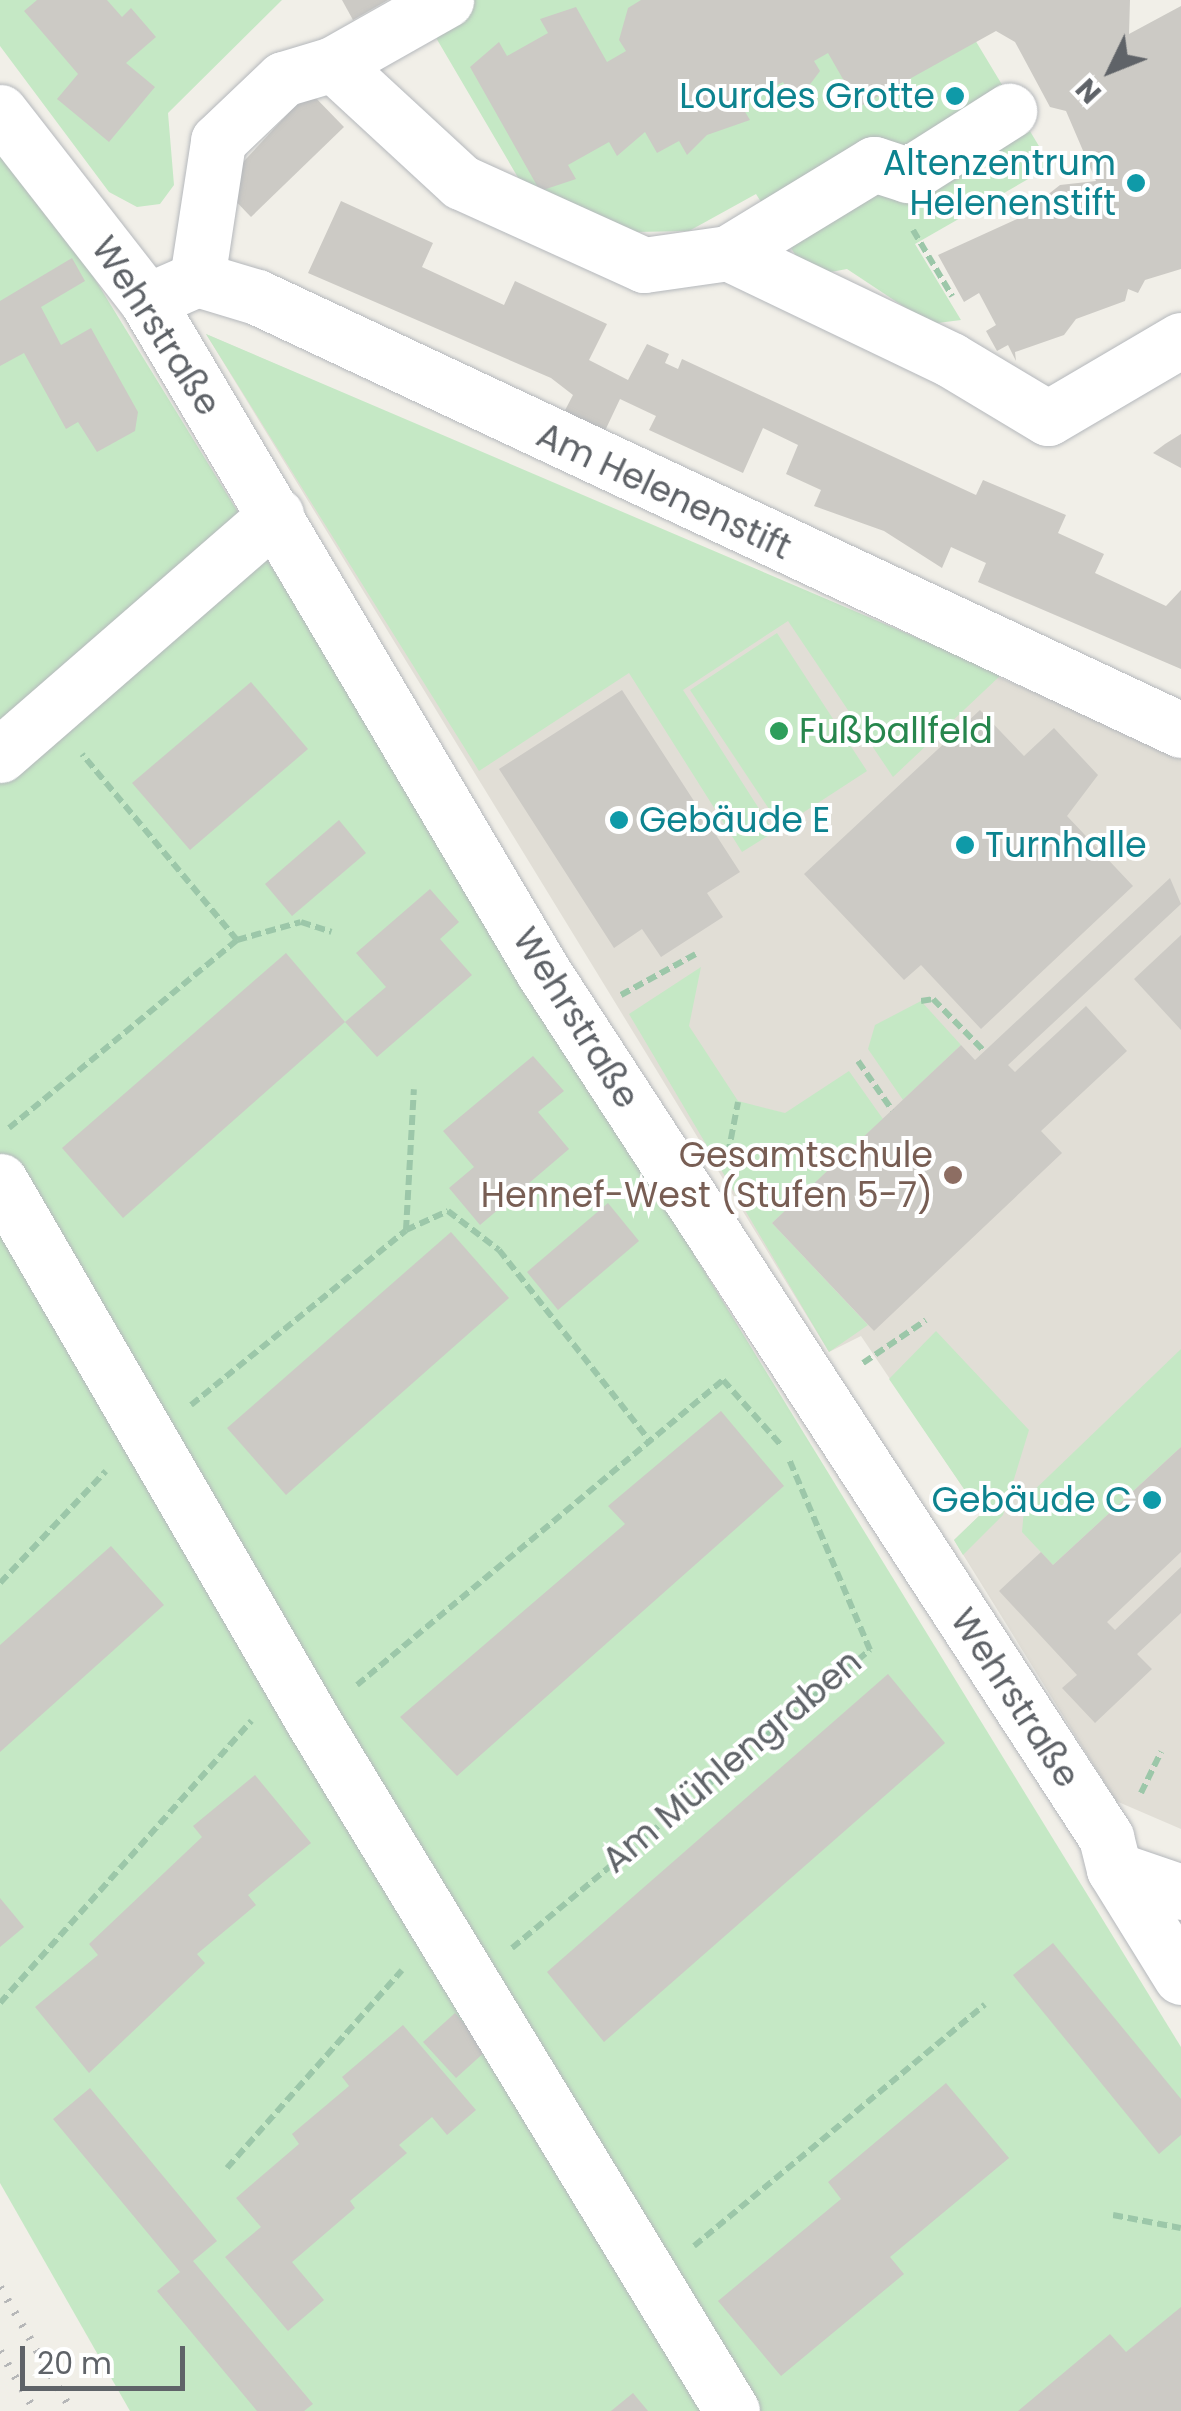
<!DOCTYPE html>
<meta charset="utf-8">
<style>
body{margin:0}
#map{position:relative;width:1181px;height:2411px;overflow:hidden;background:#f1efe8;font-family:Poppins,sans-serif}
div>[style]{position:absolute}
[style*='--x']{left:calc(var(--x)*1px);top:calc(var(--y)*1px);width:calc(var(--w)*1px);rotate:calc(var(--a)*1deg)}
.education>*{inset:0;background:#e1ded6}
.green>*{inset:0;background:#c5e8c5}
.building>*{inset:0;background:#cccac5}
.path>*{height:6px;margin-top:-3px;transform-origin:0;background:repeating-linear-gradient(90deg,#9cc7a9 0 10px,transparent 0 15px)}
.roads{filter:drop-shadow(0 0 2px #b5b8bc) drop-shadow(0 0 2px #b5b8bc)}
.minor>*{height:55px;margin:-27.5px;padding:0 27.5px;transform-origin:27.5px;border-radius:27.5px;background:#fff}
.rail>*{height:8px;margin-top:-4px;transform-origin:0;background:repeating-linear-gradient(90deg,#b6b7b8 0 2.5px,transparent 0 14.5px)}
.dots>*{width:28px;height:28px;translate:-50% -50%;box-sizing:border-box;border:5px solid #fff;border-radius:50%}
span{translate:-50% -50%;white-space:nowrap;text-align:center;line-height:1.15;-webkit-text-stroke:8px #fff;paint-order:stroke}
.culture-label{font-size:35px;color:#0d838f}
.right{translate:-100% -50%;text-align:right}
.left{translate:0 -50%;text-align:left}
.street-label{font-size:35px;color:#5f6368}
.leisure-label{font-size:35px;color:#27864d}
.education-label{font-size:35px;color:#785e54}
.north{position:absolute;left:1061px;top:20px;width:100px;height:100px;-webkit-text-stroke:8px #fff;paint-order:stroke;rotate:227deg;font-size:28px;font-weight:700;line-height:40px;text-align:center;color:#5f6368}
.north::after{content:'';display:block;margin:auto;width:35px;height:45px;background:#5f6368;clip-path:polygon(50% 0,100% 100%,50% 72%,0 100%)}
.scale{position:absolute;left:20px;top:2346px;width:165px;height:45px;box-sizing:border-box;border:5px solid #5f6368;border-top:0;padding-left:12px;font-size:30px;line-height:35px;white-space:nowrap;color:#5f6368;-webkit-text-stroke:8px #fff;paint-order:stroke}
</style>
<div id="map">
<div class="education">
<div style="clip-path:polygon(206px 334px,1181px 756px,1181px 1829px,1116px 1801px,954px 1540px,981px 1514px,861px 1336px,829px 1352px)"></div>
</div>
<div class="green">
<div style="clip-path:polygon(0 0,282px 0,168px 113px,174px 185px,160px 204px,137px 207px,109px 192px,0 46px)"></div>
<div style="clip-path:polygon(459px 0,951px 0,1051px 166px,915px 244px,961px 320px,930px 324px,847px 269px,809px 276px,756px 194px,689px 231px,635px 232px,533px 203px,435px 36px,468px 17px)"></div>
<div style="clip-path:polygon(0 152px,61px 224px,1181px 2047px,1181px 2411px,130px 2411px,0 2183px)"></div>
<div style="clip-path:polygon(206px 334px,1002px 674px,893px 777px,788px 621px,683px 690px,774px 832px,742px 852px,629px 673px,479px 771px)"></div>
<div style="clip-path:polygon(777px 633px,867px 771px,781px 827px,690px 690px)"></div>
<div style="clip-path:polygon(701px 967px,689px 1026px,738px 1101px,785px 1113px,849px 1071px,883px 1119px,772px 1223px,868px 1325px,829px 1352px,629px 1014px)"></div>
<div style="clip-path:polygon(921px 1001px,961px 1045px,903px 1100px,868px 1049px,875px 1025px)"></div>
<div style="clip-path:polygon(936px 1331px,1029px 1430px,1003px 1515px,963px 1555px,954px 1540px,981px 1514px,889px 1379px)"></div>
<div style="clip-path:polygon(1181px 1349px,1181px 1447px,1053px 1565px,1022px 1532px,1025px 1499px)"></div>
</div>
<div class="building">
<div style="clip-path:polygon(37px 0,107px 0,122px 17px,131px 8px,156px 37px,126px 63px,155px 87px,109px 142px,57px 99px,78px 74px,24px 11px)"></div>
<div style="clip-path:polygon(342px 0,388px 0,353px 20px)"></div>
<div style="clip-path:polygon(641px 0,1130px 0,1129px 34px,1181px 6px,1181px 269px,1145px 280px,1138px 293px,1128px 289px,1125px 301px,1076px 319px,1064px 335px,1015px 352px,1016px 361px,1008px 345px,997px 351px,986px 331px,996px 325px,979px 293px,964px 302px,938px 255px,1017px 219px,1060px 185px,1096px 181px,1066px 111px,1050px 107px,1015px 42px,996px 31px,859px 107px,828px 53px,814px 61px,820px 71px,808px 87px,791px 96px,783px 82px,741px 105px,750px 120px,707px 135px,687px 155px,679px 141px,657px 153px,645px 132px,617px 156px,609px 142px,568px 165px,576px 179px,540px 191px,470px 67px,499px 42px,507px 56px,548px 33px,540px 19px,576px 7px,607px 62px,626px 51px,619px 40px,628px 8px)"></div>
<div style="clip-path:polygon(309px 91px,344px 127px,251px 217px,226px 191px,232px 174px)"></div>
<div style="clip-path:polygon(341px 201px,433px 243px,422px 267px,504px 305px,515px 281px,607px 324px,589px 360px,628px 380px,647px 344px,669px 354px,665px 363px,678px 369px,682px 359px,976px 495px,983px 480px,1066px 515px,1058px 533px,1104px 554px,1095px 573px,1166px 606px,1181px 590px,1181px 669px,978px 582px,986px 563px,951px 547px,942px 568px,884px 531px,814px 506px,821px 490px,786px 474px,798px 445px,763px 428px,743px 473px,649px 430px,656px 416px,620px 399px,603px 435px,562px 416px,573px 395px,551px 378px,308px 273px)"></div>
<div style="clip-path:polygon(72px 258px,85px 281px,41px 307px,61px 345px,91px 328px,138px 412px,135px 431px,97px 452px,78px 422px,66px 429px,24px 353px,0 366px,0 301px)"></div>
<div style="clip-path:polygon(1181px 434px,1181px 468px,1153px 453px,1165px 444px)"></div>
<div style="clip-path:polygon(251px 682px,308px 749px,190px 850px,132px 783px)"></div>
<div style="clip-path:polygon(622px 690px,740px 872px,707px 893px,723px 917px,661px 957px,642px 929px,614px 948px,499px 769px)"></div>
<div style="clip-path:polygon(980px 710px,1024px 756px,1054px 728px,1098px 775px,1067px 816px,1133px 886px,981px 1029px,921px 965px,904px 980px,804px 874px)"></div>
<div style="clip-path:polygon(339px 820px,366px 853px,292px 916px,265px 884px)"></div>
<div style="clip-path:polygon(1170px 878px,1181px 904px,1008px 1065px,1015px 1072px,1086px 1006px,1127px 1051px,1041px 1131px,1062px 1153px,874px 1331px,772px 1223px,961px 1045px,975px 1060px)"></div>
<div style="clip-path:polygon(430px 889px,459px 922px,440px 939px,472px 975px,377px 1057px,345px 1022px,386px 987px,356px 953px)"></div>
<div style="clip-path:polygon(1181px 935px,1181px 1030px,1134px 979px)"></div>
<div style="clip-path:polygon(286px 953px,345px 1022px,123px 1218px,62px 1148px)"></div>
<div style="clip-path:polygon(533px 1056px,564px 1091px,538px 1112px,569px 1149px,480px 1225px,449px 1188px,474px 1167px,443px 1131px)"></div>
<div style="clip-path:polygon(608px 1203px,639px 1241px,558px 1310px,527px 1272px)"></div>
<div style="clip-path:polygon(451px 1232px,509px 1298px,286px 1495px,227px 1428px)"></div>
<div style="clip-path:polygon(721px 1411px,784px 1486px,457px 1776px,400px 1717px,625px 1524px,608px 1506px)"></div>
<div style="clip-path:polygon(1181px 1447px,1181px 1552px,1107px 1622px,1115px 1630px,1181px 1567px,1181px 1613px,1137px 1654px,1152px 1669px,1095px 1723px,1062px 1688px,1077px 1675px,999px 1591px,1041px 1552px,1053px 1565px)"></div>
<div style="clip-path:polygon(111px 1546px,164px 1605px,0 1752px,0 1645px)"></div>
<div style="clip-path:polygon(888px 1674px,945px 1743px,604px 2042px,547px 1972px)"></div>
<div style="clip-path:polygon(255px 1775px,311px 1843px,248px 1895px,256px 1905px,197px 1954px,205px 1963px,89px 2073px,35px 2007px,98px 1955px,89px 1944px,202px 1837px,193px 1826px)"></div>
<div style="clip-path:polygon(0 1898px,24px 1927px,0 1947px)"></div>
<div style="clip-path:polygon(1053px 1943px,1181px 2099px,1181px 2135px,1159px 2154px,1013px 1975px)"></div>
<div style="clip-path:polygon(455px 2013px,487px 2050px,456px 2078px,423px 2042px)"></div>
<div style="clip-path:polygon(403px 2025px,476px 2110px,447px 2135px,432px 2117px,399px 2145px,407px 2153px,350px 2201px,355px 2208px,292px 2262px,324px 2300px,288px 2331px,225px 2257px,261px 2227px,236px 2198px,299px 2144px,292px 2134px,349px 2086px,342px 2077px)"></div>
<div style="clip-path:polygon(946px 2083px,1009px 2158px,890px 2257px,904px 2274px,781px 2376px,718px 2301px,841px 2199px,828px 2182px)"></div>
<div style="clip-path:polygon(90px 2088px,217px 2241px,193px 2261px,313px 2404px,304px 2411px,257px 2411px,157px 2291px,180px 2272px,53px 2119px)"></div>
<div style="clip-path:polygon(1181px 2307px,1181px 2411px,1018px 2411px,1110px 2334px,1126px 2352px)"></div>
<div style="clip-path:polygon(633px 2393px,648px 2411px,611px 2411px)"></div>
</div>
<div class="path">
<div style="--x:913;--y:230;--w:77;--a:59.4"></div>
<div style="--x:237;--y:940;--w:66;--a:-15.7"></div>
<div style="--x:301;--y:922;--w:32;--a:18"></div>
<div style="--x:621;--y:995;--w:85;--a:-28.7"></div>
<div style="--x:921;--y:1001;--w:12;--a:-9"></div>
<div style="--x:933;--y:999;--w:73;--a:45.6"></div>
<div style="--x:858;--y:1061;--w:60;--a:55.2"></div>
<div style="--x:9;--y:1128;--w:296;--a:-39.5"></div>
<div style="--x:237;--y:940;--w:242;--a:-129.8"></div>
<div style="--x:728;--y:1154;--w:53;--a:-79.1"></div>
<div style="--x:406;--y:1230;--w:46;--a:-24.3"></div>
<div style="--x:448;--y:1211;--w:64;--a:37.4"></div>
<div style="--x:499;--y:1250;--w:241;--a:51.7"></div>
<div style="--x:863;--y:1363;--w:76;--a:-34.3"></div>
<div style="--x:191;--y:1405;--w:277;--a:-39.1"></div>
<div style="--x:406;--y:1230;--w:141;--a:-86.8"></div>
<div style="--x:0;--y:1583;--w:154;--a:-46.6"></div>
<div style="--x:357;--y:1685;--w:476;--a:-39.8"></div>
<div style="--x:723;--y:1380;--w:86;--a:48.3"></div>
<div style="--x:1141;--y:1793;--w:46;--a:-64"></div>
<div style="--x:512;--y:1948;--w:466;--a:-39.8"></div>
<div style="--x:870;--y:1650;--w:207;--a:-113"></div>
<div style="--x:0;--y:2003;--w:378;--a:-48.3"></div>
<div style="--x:227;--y:2168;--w:264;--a:-48.5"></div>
<div style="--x:1113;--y:2215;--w:69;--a:10.8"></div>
<div style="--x:694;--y:2246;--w:378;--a:-39.7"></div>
</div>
<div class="roads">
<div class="minor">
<div style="--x:333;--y:64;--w:174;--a:42.7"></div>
<div style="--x:461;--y:182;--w:201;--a:24.4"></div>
<div style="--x:644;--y:265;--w:85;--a:-8.1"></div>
<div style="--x:728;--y:253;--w:247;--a:25.6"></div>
<div style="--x:951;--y:360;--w:113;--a:30.9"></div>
<div style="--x:1048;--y:418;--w:154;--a:-30.4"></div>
<div style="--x:0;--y:112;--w:239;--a:52.1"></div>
<div style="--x:147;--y:301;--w:781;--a:59.43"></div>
<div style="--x:544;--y:973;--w:1031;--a:56.96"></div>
<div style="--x:1106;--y:1837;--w:33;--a:76"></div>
<div style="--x:1114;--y:1869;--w:127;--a:58.2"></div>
<div style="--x:728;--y:253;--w:171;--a:-31.4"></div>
<div style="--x:874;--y:164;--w:36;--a:18"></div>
<div style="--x:908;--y:175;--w:120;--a:-32.4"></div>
<div style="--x:197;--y:279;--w:140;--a:-81.3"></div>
<div style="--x:218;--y:141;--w:90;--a:-43.6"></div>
<div style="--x:283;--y:79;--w:52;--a:-16.7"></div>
<div style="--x:333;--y:64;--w:130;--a:-29.5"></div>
<div style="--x:147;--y:301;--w:55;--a:-23.7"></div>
<div style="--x:197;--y:279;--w:63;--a:16.7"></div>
<div style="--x:257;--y:297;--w:1020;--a:25.11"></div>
<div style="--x:0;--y:755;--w:366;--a:-41"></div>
<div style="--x:0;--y:1181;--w:624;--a:59.9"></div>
<div style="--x:313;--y:1721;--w:807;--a:58.73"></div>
<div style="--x:1114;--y:1869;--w:71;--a:18.9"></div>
</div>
</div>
<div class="rail">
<div style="--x:0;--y:2287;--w:143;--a:59.9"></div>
<div style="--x:0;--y:2351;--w:69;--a:59.7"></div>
</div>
<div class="dots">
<div style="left:955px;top:96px;background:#0f9aa8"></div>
<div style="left:1136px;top:183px;background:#0f9aa8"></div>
<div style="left:779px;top:731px;background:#2e9e5b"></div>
<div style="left:619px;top:820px;background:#0f9aa8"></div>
<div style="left:965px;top:845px;background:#0f9aa8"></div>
<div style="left:953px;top:1175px;background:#8d6e63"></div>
<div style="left:1152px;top:1500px;background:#0f9aa8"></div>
</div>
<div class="culture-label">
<span class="right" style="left:935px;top:96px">Lourdes Grotte</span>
<span class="right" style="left:1116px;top:183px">Altenzentrum<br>Helenenstift</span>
<span class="left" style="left:639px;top:820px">Gebäude E</span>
<span class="left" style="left:985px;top:845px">Turnhalle</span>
<span class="right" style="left:1132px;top:1500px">Gebäude C</span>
</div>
<div class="street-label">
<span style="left:156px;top:326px;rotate:57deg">Wehrstraße</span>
<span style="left:664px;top:491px;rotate:25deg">Am Helenenstift</span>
<span style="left:576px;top:1018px;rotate:58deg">Wehrstraße</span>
<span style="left:1015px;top:1698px;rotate:57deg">Wehrstraße</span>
<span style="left:732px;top:1761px;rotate:-40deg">Am Mühlengraben</span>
</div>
<div class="leisure-label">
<span class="left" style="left:799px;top:731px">Fußballfeld</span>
</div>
<div class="education-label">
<span class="right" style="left:933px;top:1175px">Gesamtschule<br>Hennef-West (Stufen 5-7)</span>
</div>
<div class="north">N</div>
<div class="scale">20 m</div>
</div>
